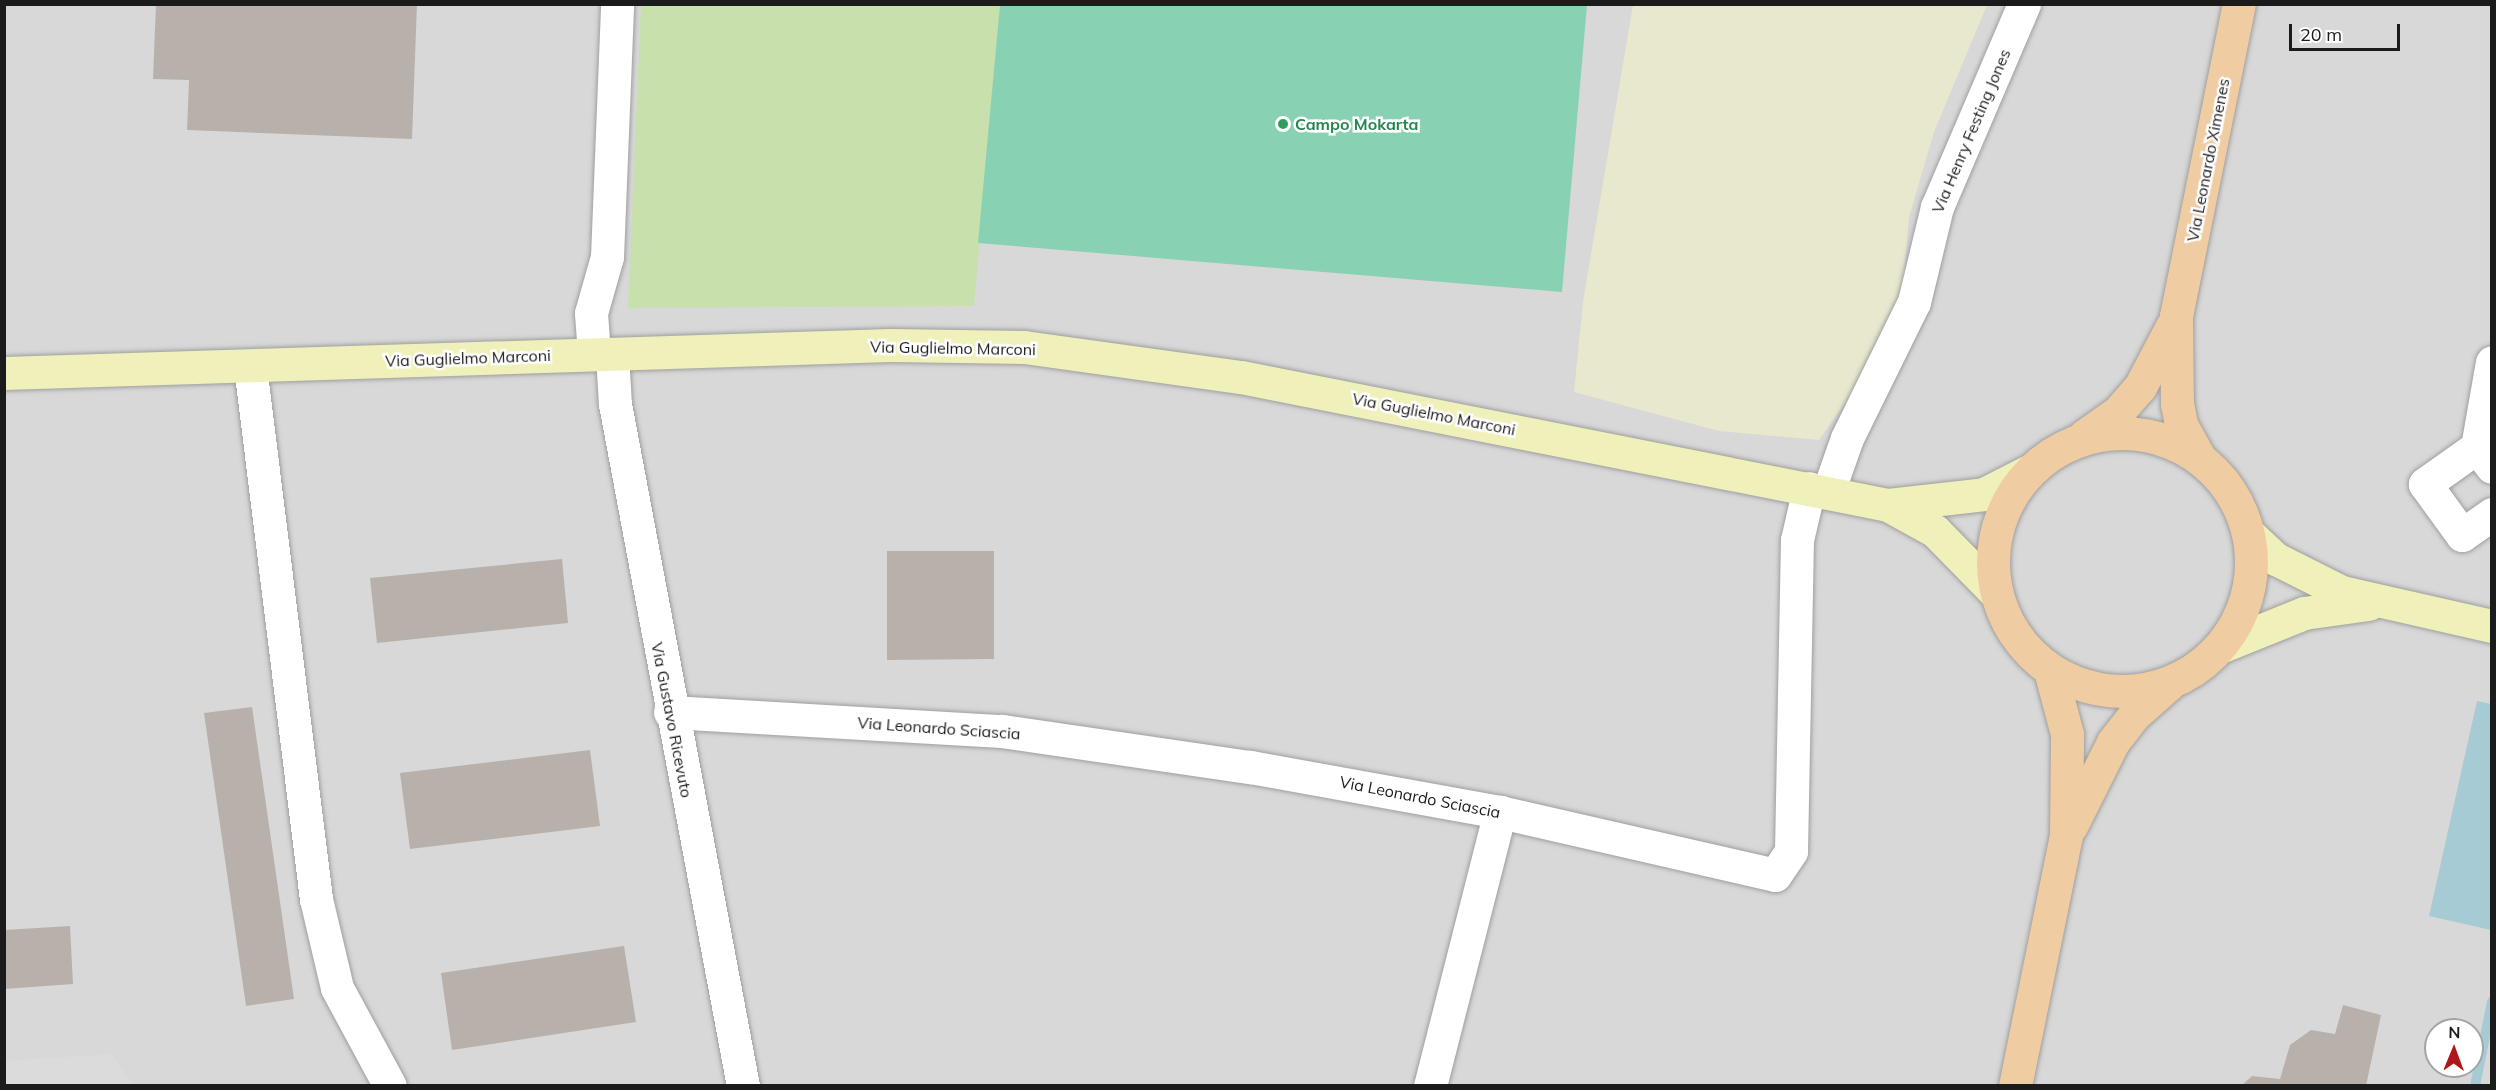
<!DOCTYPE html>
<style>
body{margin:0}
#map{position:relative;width:2496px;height:1090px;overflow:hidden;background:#ebe8e1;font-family:Mulish,sans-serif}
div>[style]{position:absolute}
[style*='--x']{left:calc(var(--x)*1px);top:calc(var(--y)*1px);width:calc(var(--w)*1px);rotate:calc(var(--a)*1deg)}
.residential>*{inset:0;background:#d9d8d8}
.farmland>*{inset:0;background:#e7e8ce}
.grass>*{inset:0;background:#c7e0ac}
.pitch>*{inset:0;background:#88d2b3}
.parking>*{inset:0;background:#dbdbdb}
.water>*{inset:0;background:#a6cbd4}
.stream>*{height:10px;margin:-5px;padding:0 5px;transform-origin:5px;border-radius:5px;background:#a6cbd4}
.building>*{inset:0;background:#b8b1ab}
.roads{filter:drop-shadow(0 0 2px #9f9f9f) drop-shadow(0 0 2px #9f9f9f)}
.minor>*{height:33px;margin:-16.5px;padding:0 16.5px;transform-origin:16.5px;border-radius:16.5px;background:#fff}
.secondary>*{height:33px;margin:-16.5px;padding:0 16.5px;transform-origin:16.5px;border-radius:16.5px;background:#f0f1ba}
.primary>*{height:33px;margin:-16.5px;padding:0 16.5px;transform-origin:16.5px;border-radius:16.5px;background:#f0cca2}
.primary>.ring{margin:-16.5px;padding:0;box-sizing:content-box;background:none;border:33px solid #f0cca2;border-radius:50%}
.dots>*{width:16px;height:16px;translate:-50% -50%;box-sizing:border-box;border:3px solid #fff;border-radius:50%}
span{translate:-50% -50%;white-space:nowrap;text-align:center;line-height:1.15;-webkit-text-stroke:5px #fff;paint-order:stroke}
.leisure-label{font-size:16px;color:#27864d;font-weight:700}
.left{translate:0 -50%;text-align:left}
.street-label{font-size:16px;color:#1b1b1b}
.frame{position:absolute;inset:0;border:6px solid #1b1b1b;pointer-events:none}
.north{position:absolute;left:2424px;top:1018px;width:60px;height:60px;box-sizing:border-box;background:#fff;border:2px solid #a4a4a4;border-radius:50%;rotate:1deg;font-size:16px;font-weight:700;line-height:24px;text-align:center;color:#1b1b1b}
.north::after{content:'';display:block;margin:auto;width:21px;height:27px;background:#af161b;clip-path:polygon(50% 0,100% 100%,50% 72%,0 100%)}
.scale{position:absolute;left:2289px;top:24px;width:111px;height:27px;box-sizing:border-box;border:3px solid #1b1b1b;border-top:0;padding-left:8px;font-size:18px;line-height:21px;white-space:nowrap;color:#1b1b1b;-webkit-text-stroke:4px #fff;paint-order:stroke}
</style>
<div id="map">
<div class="residential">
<div style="clip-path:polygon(evenodd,5px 5px,2491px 5px,2491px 1085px,5px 1086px,5px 5px,2436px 1030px,2472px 1030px,2472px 1066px,2436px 1066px,2436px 1030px)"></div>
</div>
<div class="farmland">
<div style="clip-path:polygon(1633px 5px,1987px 5px,1934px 132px,1909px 217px,1902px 298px,1872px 365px,1819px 440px,1719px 431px,1574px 392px,1583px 302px)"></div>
</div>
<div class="grass">
<div style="clip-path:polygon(641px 5px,1000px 5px,974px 306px,628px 308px)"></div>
</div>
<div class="pitch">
<div style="clip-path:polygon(1000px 5px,1587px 5px,1562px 292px,978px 243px)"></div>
</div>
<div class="parking">
<div style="clip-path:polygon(111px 1054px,133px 1085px,5px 1085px,5px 1061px)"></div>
</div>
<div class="water">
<div style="clip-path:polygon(2477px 701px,2491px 704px,2491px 930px,2429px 916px)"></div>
</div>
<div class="stream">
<div style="--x:2475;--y:1086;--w:86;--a:-78.6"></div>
</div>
<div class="building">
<div style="clip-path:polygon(156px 4px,417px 4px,412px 139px,187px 130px,189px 80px,153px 79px)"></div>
<div style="clip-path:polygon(887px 551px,994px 551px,994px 659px,887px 660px)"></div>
<div style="clip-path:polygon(562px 559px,568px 623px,377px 643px,370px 578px)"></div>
<div style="clip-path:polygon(252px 707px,294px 999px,246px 1006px,204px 713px)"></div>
<div style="clip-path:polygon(590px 750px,600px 826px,410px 849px,400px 773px)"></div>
<div style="clip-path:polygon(70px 926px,73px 984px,4px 989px,4px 930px)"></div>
<div style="clip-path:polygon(624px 946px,636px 1022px,452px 1050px,441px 973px)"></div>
<div style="clip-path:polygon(2343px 1005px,2381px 1015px,2366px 1086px,2241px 1086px,2252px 1076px,2280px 1079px,2290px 1045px,2311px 1030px,2335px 1034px)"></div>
</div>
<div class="roads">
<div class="minor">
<div style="--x:594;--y:354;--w:41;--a:-94.2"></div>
<div style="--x:591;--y:313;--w:58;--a:-74.1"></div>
<div style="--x:607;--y:257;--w:253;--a:-87.7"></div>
<div style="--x:612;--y:354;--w:50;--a:86.6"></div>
<div style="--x:615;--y:404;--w:694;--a:79.37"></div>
<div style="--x:250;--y:366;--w:537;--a:82.94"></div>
<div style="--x:316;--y:899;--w:91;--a:76.7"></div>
<div style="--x:337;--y:988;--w:111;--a:61.6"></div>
<div style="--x:2477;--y:447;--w:86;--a:-80"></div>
<div style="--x:2492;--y:467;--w:25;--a:-127"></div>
<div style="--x:2477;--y:447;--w:64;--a:144.6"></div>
<div style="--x:2425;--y:484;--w:63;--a:54"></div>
<div style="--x:2462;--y:535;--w:37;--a:-35"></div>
<div style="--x:1828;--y:492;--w:57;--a:-70.6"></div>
<div style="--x:1847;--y:438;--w:152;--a:-63.8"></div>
<div style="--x:1914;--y:302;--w:98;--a:-76.4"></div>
<div style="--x:1937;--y:207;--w:221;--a:-66.8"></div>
<div style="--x:670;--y:712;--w:333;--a:3.3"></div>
<div style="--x:1002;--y:731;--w:251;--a:8.3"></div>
<div style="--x:1250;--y:767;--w:254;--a:10.2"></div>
<div style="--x:1500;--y:812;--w:282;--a:12.9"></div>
<div style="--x:1775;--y:875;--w:29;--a:-56"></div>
<div style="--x:1791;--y:851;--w:311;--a:-88.9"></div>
<div style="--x:1797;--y:540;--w:53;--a:-77"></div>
<div style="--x:1430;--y:1086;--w:283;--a:-75.7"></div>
</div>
<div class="secondary">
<div style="--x:4;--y:373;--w:886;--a:-1.81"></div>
<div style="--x:890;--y:345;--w:134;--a:0.9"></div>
<div style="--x:1024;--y:347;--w:219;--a:7.9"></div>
<div style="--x:1241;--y:377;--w:660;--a:11.19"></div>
<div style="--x:1888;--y:505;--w:97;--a:-6.5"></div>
<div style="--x:1984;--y:494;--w:48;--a:-27.1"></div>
<div style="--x:1888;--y:505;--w:54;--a:29"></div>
<div style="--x:1935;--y:531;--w:86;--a:45.5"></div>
<div style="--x:2249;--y:534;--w:37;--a:43"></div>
<div style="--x:2276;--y:559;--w:74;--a:26.6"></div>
<div style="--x:2342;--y:592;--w:154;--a:12.8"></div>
<div style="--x:2220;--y:647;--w:91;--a:-22"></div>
<div style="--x:2304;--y:613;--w:65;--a:-8"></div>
</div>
<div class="primary">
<div class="ring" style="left:1993px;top:433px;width:225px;height:225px"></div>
<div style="--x:2084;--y:436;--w:42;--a:-35.2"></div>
<div style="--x:2118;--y:412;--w:33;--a:-49"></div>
<div style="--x:2140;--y:387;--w:69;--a:-62.3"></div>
<div style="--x:2199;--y:457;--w:38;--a:-119"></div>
<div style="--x:2181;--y:424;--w:20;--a:-101"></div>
<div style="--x:2177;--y:404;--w:88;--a:-90.7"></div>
<div style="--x:2176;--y:316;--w:318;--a:-78.6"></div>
<div style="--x:2071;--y:826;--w:94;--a:-63.4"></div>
<div style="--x:2113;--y:742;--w:36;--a:-52"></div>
<div style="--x:2135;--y:714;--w:44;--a:-41.3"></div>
<div style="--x:2015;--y:1086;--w:255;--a:-78.5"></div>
<div style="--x:2066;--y:836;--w:102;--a:-89.4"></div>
<div style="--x:2067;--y:734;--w:66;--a:-104.9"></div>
</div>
</div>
<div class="dots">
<div style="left:1283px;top:124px;background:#2e9e5b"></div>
</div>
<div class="leisure-label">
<span class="left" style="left:1295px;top:124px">Campo Mokarta</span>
</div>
<div class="street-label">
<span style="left:1971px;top:131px;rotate:-67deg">Via Henry Festing Jones</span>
<span style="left:2208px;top:160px;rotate:-79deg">Via Leonardo Ximenes</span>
<span style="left:953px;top:348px;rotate:1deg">Via Guglielmo Marconi</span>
<span style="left:468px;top:358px;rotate:-2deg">Via Guglielmo Marconi</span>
<span style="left:1434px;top:414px;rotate:11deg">Via Guglielmo Marconi</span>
<span style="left:672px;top:720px;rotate:79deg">Via Gustavo Ricevuto</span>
<span style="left:939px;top:728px;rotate:4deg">Via Leonardo Sciascia</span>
<span style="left:1420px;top:797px;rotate:11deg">Via Leonardo Sciascia</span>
</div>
<div class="frame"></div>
<div class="north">N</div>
<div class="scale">20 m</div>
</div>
